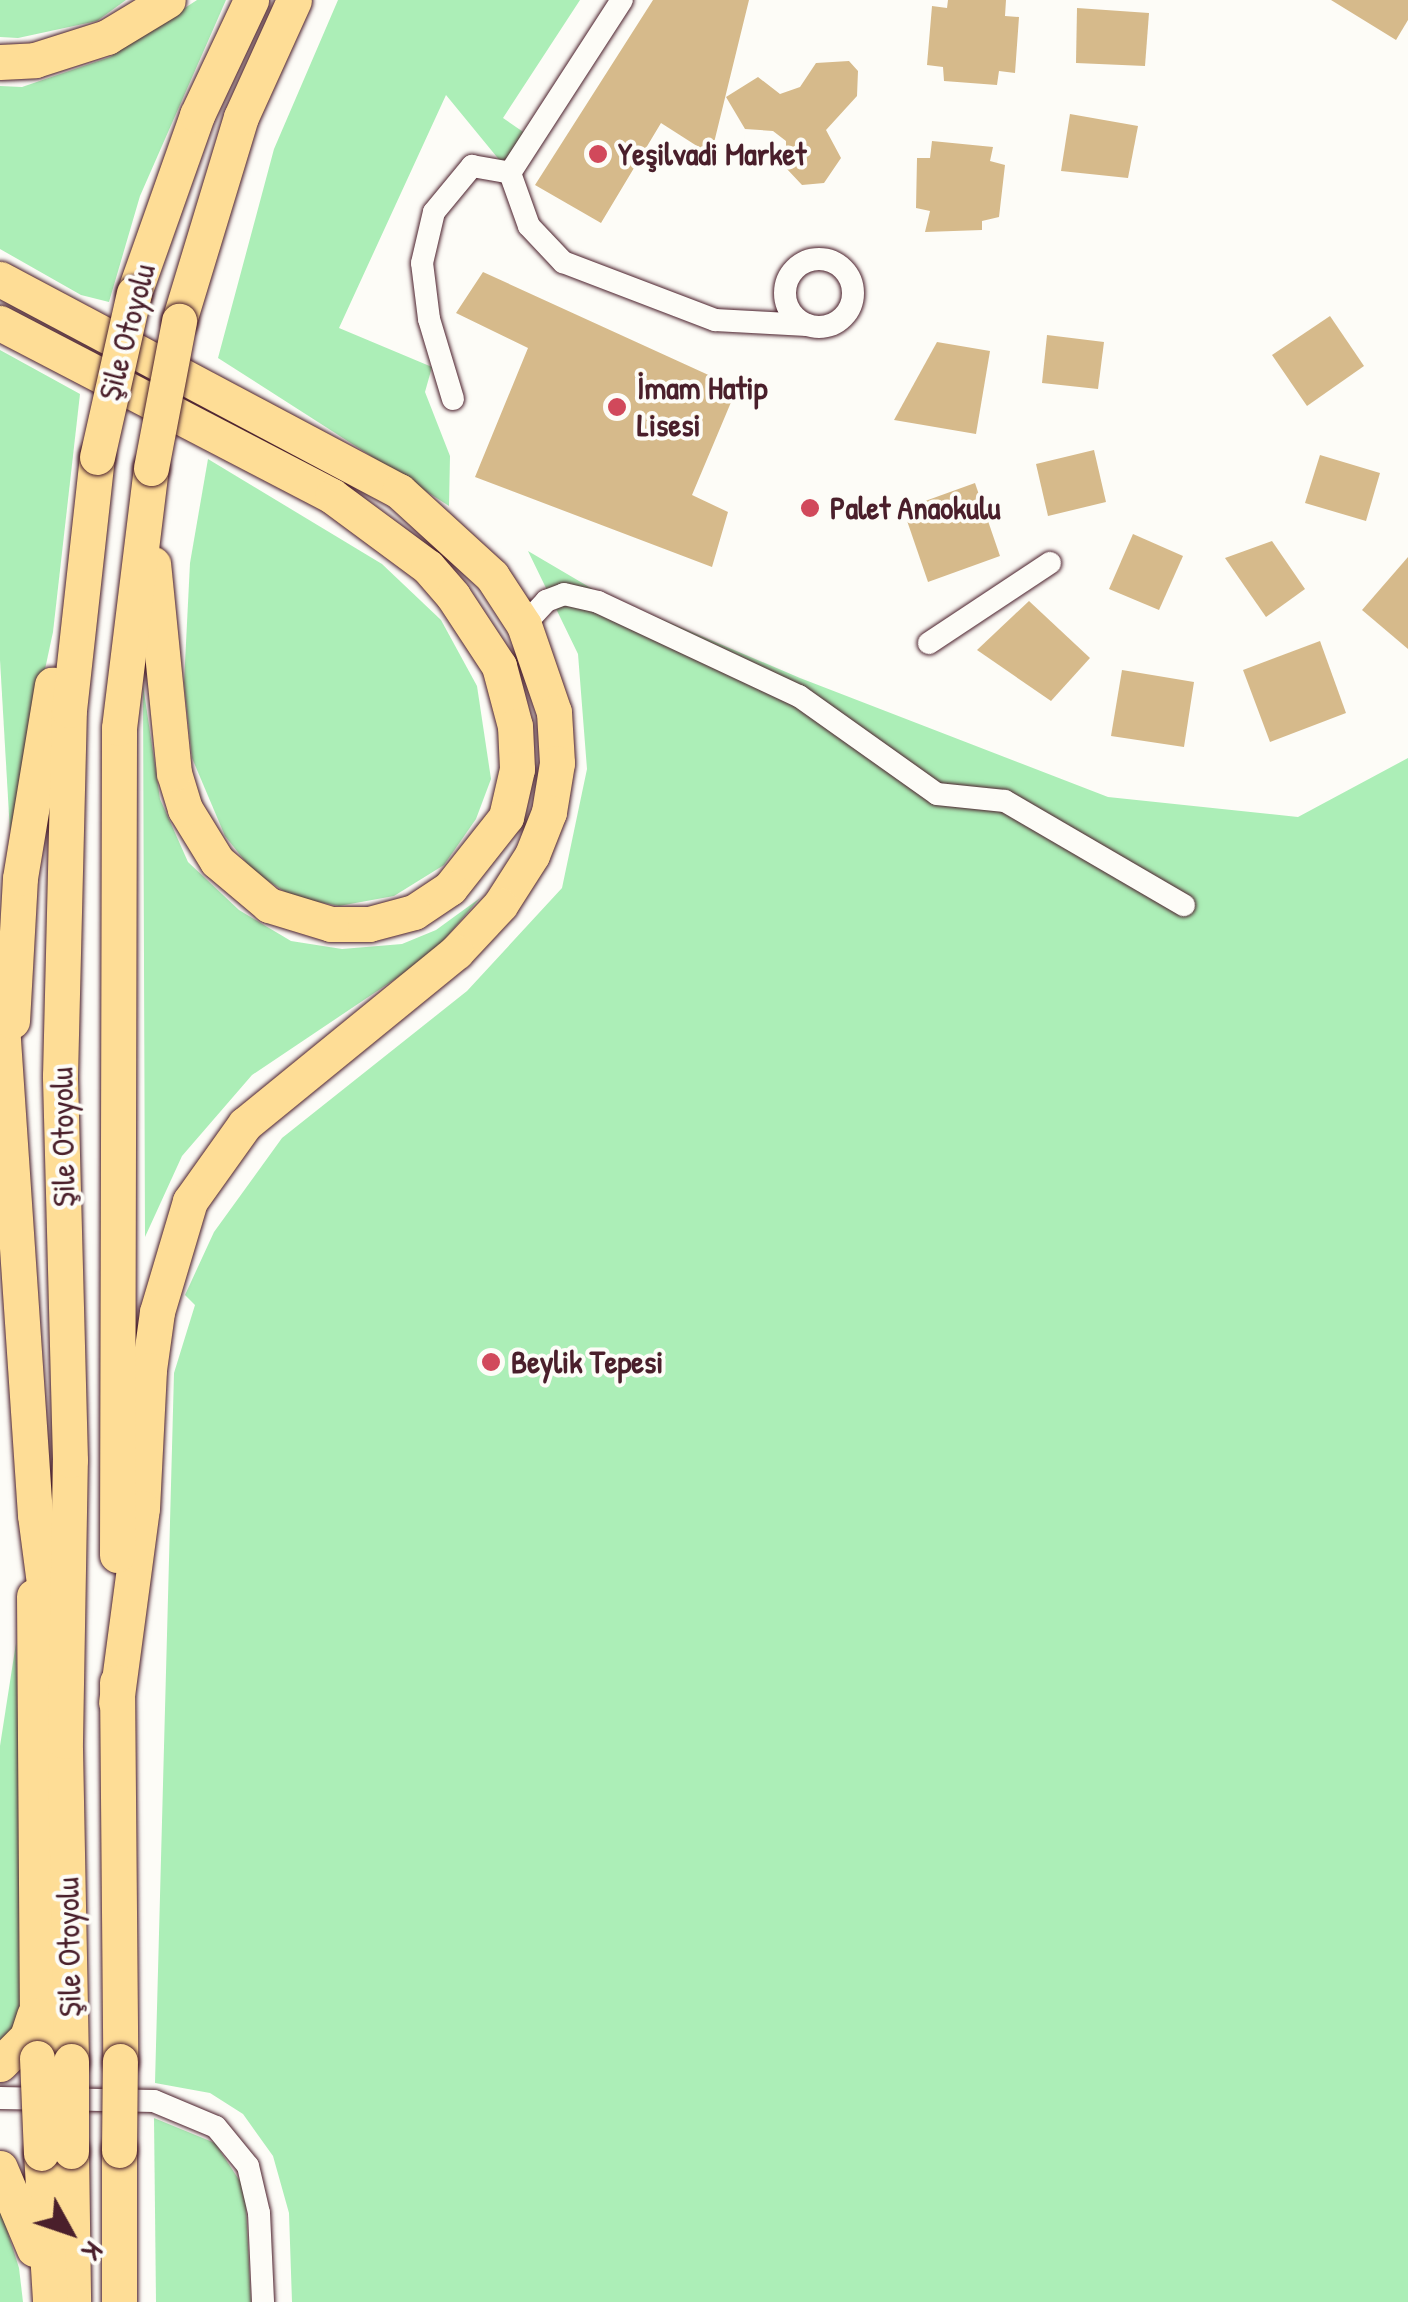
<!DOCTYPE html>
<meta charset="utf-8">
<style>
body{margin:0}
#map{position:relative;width:1408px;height:2302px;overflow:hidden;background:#fdfcf7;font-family:"Patrick Hand",sans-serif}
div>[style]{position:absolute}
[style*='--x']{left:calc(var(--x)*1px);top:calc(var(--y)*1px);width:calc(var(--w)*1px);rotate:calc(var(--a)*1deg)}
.green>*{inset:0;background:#aceeb7}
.building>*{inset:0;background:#d6ba8b}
.roads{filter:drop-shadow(0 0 2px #4a1f2b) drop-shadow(0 0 2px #4a1f2b)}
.minor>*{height:22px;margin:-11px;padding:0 11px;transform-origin:11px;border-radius:11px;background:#fdfcf7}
.minor>.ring{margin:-11px;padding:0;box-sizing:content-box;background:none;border:22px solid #fdfcf7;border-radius:50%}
.trunk>*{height:35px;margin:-17.5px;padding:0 17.5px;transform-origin:17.5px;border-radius:17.5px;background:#fedd96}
.bridges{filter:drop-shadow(0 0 2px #4a1f2b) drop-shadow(0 0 2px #4a1f2b)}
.trunk-bridge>*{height:35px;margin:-17.5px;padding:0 17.5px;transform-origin:17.5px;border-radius:17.5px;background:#fedd96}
.dots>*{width:28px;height:28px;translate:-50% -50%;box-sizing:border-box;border:5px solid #fdfcf7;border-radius:50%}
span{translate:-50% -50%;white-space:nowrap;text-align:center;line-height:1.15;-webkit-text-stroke:8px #fdfcf7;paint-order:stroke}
.poi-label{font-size:32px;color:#4a1f2b;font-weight:700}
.left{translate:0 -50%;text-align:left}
.street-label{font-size:32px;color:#4a1f2b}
.north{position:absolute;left:20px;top:2182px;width:100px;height:100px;-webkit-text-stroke:8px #fdfcf7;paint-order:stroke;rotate:130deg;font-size:28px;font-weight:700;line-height:40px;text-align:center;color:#4a1f2b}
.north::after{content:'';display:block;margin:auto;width:35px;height:45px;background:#4a1f2b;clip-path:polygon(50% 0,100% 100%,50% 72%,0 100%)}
</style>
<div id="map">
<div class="green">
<div style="clip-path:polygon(0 0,126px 0,97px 21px,18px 38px,0 37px)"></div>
<div style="clip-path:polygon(197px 0,226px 0,140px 196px,109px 302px,81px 295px,0 249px,0 86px,22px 87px,110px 57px)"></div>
<div style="clip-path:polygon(338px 0,580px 0,503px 118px,532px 138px,510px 173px,446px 95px,339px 328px,432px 367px,425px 392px,450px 456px,449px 506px,218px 358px,274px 149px)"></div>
<div style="clip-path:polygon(0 350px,80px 394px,53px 632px,10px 832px,0 660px)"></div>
<div style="clip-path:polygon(208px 459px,382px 564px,441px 620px,477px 686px,491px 779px,476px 819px,444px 865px,394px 896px,339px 906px,293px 897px,253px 871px,225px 836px,192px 758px,184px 683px,190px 563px)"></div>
<div style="clip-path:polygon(528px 551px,596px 591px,800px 678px,1108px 797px,1298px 817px,1408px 758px,1408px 2302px,292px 2302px,289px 2213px,273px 2156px,243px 2114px,210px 2093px,155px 2083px,174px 1373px,195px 1305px,185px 1295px,214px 1232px,282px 1138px,467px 991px,562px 888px,587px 769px,578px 654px)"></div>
<div style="clip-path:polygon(143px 685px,160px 799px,188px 862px,239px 910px,291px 941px,342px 949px,402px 944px,436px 930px,480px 898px,431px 955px,252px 1075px,182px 1156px,145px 1237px)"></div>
<div style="clip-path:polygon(16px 1643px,26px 2015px,0 2046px,0 1746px)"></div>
<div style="clip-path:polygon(154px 2118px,215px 2143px,245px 2189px,251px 2302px,156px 2302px)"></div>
<div style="clip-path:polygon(0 2208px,19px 2268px,23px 2302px,0 2302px)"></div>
</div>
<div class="building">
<div style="clip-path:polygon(653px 0,749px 0,711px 155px,661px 123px,601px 223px,535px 185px)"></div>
<div style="clip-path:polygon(948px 0,1006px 0,1005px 16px,1019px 17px,1015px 73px,999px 71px,997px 85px,944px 81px,943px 67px,927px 65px,932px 6px,947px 8px)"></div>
<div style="clip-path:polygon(1331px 0,1408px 0,1408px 20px,1396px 40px)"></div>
<div style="clip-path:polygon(1077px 8px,1149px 13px,1145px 66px,1076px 63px)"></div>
<div style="clip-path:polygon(849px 61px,858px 71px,857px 96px,826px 130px,841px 158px,824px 183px,802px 185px,786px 168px,786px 141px,773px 131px,745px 129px,726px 97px,758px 77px,780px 94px,800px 87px,816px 63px)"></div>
<div style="clip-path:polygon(1070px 114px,1138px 126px,1128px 178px,1061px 171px)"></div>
<div style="clip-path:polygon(932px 141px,993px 147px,990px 161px,1005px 165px,999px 217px,982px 221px,982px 230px,925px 232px,930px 211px,916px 208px,917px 158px,930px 158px)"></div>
<div style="clip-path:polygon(483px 272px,737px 388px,692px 495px,728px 512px,712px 567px,475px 477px,528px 348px,456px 313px)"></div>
<div style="clip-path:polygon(1330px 316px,1364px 366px,1307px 406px,1272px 355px)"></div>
<div style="clip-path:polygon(1047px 335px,1104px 342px,1098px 389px,1042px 383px)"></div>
<div style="clip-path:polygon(937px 342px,990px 351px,976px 434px,894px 420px)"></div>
<div style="clip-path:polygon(1094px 450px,1106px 502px,1048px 516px,1036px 464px)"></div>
<div style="clip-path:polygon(1320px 455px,1380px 473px,1366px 521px,1305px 503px)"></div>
<div style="clip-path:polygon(975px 483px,1000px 556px,928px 582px,903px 509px)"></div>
<div style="clip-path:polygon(1133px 534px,1183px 556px,1159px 610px,1109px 589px)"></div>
<div style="clip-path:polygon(1272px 541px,1305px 589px,1266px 617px,1225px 558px)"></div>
<div style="clip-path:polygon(1408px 557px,1408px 649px,1362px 610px)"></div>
<div style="clip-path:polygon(1029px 601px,1090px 658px,1051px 701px,977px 650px)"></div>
<div style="clip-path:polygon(1320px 641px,1346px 713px,1270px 742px,1243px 670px)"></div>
<div style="clip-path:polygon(1122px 670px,1194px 682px,1184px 747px,1111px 736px)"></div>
</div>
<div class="roads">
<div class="minor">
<div style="--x:510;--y:173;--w:56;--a:70.3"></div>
<div style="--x:529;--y:226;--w:50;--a:46.6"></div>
<div style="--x:563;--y:262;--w:163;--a:20.9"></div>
<div style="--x:715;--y:320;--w:92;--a:3.1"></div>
<div style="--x:510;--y:173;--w:206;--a:-57.1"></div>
<div class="ring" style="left:785px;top:259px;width:46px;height:46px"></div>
<div style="--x:453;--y:399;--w:84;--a:-106.7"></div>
<div style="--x:429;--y:319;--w:56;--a:-97.1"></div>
<div style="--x:422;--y:263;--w:52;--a:-76.8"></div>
<div style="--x:434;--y:212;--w:60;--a:-50.4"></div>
<div style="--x:472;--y:166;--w:39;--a:10"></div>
<div style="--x:524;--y:625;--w:33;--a:-47"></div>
<div style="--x:546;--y:601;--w:19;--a:-21"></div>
<div style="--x:564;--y:594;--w:35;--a:13"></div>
<div style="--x:598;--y:602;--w:222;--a:25.1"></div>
<div style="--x:799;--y:696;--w:169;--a:35.4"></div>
<div style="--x:937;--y:794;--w:68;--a:5.9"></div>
<div style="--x:1005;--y:801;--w:207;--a:30.2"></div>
<div style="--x:929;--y:643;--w:145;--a:-33.5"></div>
<div style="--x:0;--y:2098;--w:154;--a:1.1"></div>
<div style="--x:154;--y:2101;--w:67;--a:22.8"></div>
<div style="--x:216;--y:2127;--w:50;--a:50.6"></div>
<div style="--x:248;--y:2166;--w:48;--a:76.8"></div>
<div style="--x:259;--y:2213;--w:89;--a:87.4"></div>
</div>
<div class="trunk">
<div style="--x:0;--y:62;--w:35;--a:-3"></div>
<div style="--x:35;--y:60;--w:76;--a:-17.7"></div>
<div style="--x:107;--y:37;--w:71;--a:-31.2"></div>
<div style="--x:0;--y:279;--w:452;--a:28"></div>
<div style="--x:399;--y:491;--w:126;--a:42.4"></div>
<div style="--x:492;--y:576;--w:59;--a:56.9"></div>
<div style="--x:524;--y:625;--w:92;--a:71"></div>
<div style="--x:554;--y:712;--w:51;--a:86.6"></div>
<div style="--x:557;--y:763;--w:50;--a:99.3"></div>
<div style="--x:549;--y:812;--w:46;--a:111.6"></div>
<div style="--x:532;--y:855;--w:59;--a:122.6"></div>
<div style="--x:500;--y:905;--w:64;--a:133.1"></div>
<div style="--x:456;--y:952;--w:272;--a:140.8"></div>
<div style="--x:245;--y:1124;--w:95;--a:125.5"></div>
<div style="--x:190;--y:1201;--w:116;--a:106.6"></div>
<div style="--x:157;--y:1312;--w:59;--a:97.9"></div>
<div style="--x:149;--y:1370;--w:138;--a:92.9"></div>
<div style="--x:142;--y:1508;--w:196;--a:97.6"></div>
<div style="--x:134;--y:293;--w:189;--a:-70.5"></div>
<div style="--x:197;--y:115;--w:127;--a:-64.8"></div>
<div style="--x:179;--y:321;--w:213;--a:-73.1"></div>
<div style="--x:241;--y:117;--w:128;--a:-65.6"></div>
<div style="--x:0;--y:323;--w:374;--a:27.5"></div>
<div style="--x:332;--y:496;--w:119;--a:36.5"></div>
<div style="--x:428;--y:567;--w:38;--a:49"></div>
<div style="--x:453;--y:596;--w:84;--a:56.7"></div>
<div style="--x:499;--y:666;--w:62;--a:75.1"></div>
<div style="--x:515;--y:726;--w:43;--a:87.3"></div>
<div style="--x:517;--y:769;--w:49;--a:102.9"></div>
<div style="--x:506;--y:817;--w:90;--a:128.3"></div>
<div style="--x:450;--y:888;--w:43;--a:146.3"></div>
<div style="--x:414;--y:912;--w:47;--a:165.1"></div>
<div style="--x:369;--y:924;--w:38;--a:180"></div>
<div style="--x:331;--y:924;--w:65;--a:-163"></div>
<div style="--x:269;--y:905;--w:68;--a:-139.8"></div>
<div style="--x:217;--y:861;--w:61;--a:-121.6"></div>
<div style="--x:185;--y:809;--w:38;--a:-107"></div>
<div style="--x:174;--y:773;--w:210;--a:-95.7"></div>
<div style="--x:0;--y:995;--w:521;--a:86.15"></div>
<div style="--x:35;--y:1515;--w:108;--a:82.5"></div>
<div style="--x:12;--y:1021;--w:143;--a:-86.8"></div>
<div style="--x:20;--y:878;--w:196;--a:-80.6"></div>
<div style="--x:117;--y:1555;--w:827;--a:-89.86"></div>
<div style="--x:119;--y:728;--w:262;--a:-83"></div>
<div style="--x:34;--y:1596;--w:462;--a:89.6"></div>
<div style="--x:117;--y:1682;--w:379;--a:89.5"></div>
<div style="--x:71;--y:2061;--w:320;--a:-91.1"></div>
<div style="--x:65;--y:1741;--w:281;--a:-89"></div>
<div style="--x:70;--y:1460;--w:384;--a:-91.5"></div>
<div style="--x:60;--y:1076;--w:366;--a:-88.6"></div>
<div style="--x:69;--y:710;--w:255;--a:-83.7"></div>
<div style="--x:0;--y:2064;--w:38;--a:-45"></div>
<div style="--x:27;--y:2037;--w:23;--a:-72"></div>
<div style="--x:119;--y:2150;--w:152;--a:90"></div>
<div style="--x:71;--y:2151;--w:151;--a:89.2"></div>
<div style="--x:41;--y:2153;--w:149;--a:86.5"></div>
<div style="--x:0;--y:2168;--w:88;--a:67.2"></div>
</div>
</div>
<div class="bridges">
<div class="trunk-bridge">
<div style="--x:97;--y:457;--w:168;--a:-77.3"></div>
<div style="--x:151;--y:468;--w:150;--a:-79.2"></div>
<div style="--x:37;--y:2058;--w:95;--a:87.6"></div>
<div style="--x:119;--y:2150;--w:89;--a:-89.4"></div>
<div style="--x:71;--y:2151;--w:90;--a:-90"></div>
</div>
</div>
<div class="dots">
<div style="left:598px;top:154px;background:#d1495b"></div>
<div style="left:617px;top:407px;background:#d1495b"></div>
<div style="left:810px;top:508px;background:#d1495b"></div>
<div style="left:491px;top:1362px;background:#d1495b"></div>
</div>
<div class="poi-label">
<span class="left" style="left:618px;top:154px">Yeşilvadi Market</span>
<span class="left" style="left:637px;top:407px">İmam Hatip<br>Lisesi</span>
<span class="left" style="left:830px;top:508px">Palet Anaokulu</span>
<span class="left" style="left:511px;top:1362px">Beylik Tepesi</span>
</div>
<div class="street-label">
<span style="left:127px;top:332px;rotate:-75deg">Şile Otoyolu</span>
<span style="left:63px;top:1137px;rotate:-91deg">Şile Otoyolu</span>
<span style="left:69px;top:1947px;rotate:-91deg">Şile Otoyolu</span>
</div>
<div class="north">K</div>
</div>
